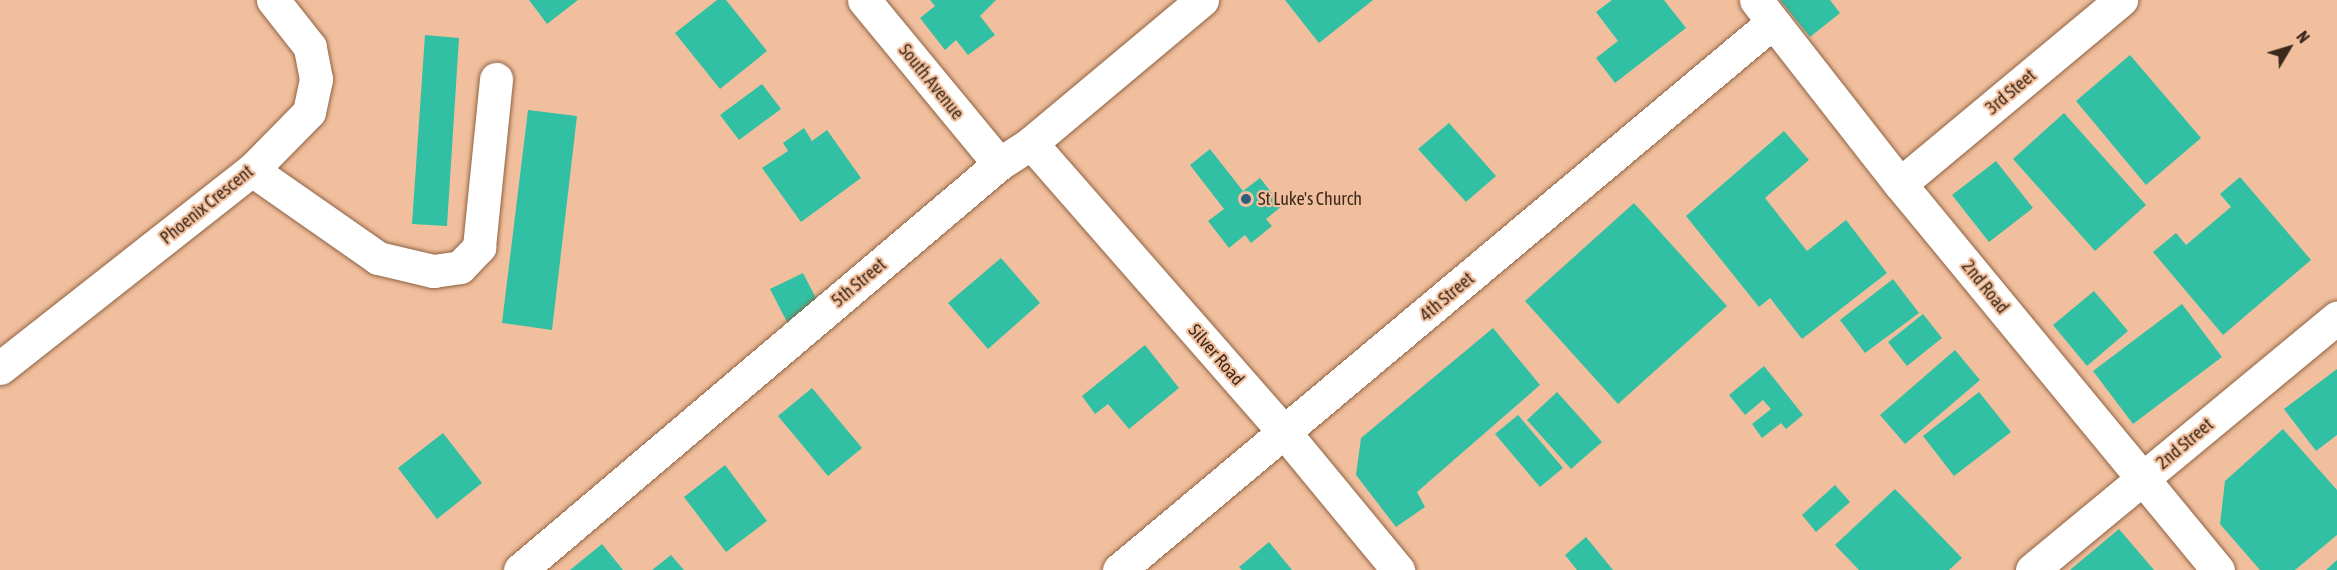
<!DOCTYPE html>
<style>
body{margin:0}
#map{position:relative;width:2337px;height:570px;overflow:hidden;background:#f1bf9d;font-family:"Asap Condensed",sans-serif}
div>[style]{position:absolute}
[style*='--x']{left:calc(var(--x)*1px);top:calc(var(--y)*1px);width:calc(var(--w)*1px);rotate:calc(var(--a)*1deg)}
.building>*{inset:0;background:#31c0a4}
.roads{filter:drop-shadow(0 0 2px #8f6343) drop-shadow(0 0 2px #8f6343)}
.minor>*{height:33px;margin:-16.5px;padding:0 16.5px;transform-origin:16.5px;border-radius:16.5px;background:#fff}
.dots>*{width:16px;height:16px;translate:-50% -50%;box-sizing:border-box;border:3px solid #f1bf9d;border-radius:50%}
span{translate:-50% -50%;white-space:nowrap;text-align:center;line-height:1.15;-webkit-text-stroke:4.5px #f1bf9d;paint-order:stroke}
.street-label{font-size:18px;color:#3c291b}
.poi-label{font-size:18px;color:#3c291b}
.left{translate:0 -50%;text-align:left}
.north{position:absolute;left:2259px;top:18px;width:60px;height:60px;-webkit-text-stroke:4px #f1bf9d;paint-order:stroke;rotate:52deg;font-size:16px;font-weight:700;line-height:24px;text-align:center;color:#3c291b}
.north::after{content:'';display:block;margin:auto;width:21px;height:27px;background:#3c291b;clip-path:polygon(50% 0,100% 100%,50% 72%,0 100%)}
</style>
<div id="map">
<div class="building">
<div style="clip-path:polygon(529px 0,578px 0,547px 24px)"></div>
<div style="clip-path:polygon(717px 0,726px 0,767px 51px,720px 89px,675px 33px)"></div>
<div style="clip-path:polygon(930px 0,996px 0,980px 16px,995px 35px,968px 55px,956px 40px,945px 50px,920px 18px,935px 6px)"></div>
<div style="clip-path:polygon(1285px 0,1373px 0,1319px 43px)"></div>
<div style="clip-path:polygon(1612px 0,1664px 0,1686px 28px,1615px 83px,1596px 58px,1618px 41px,1596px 12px)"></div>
<div style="clip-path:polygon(1780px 0,1830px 0,1840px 13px,1810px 37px)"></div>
<div style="clip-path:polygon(425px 35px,459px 38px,447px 226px,412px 224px)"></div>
<div style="clip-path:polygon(2130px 55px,2201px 138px,2146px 185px,2076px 101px)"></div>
<div style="clip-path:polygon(762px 84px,781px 109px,739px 140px,720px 115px)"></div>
<div style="clip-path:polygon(528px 110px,577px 116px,552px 330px,502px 323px)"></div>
<div style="clip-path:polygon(2064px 113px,2146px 205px,2095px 251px,2013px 159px)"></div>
<div style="clip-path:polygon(1449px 123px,1496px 176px,1466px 202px,1418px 149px)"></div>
<div style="clip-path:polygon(804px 128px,812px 141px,827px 130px,861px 178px,801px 222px,762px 168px,788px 151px,783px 143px)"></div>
<div style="clip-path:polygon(1784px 131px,1809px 160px,1765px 198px,1807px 251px,1846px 220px,1887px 273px,1802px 339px,1770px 298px,1759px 307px,1686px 216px)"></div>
<div style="clip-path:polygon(1210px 149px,1243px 191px,1260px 178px,1282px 206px,1266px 219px,1272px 226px,1251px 243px,1245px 235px,1229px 248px,1208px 221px,1224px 209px,1190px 165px)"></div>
<div style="clip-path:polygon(1996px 161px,2033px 208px,1989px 242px,1952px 195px)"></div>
<div style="clip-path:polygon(2240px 177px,2311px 260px,2223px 335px,2153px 252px,2176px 233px,2186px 245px,2231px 207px,2220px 194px)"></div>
<div style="clip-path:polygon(1634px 203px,1727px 306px,1618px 404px,1525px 301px)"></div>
<div style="clip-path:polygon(1001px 258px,1040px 303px,988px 349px,948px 303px)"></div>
<div style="clip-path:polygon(803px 273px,820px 306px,787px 322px,770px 289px)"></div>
<div style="clip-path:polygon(1893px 279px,1919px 313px,1865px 353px,1840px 320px)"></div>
<div style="clip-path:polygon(2094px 291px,2128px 331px,2087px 366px,2053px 325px)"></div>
<div style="clip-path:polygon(2182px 304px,2222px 357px,2133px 424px,2093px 371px)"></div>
<div style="clip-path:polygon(1923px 314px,1942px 338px,1907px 366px,1888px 342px)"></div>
<div style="clip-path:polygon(1493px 328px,1540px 385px,1417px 492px,1425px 507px,1396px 527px,1356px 475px,1361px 438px)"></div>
<div style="clip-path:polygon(1145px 345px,1179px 388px,1129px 429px,1108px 404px,1095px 414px,1082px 396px)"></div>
<div style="clip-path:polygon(1955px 350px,1980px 380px,1905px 444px,1880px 415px)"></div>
<div style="clip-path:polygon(1764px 366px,1803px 415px,1786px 429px,1781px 423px,1762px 438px,1752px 424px,1771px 409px,1763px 400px,1745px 415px,1729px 395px)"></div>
<div style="clip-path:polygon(2337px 369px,2337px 435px,2316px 451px,2284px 409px)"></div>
<div style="clip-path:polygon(812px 388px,862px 448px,828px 476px,778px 416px)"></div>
<div style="clip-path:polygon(1557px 392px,1602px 442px,1571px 469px,1527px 420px)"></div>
<div style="clip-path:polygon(1979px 392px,2011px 432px,1954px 476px,1923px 436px)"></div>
<div style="clip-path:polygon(1518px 415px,1563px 468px,1540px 487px,1495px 434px)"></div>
<div style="clip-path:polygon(2283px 429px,2337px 490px,2337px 535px,2295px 570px,2260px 570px,2220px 524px,2225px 481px)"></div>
<div style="clip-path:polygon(443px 433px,482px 483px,437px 519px,398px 468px)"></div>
<div style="clip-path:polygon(725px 465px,767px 521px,726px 552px,684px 497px)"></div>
<div style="clip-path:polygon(1835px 485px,1850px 502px,1816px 532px,1802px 515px)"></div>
<div style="clip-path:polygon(1895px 489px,1962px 558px,1949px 570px,1859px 570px,1835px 545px)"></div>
<div style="clip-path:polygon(2119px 529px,2154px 570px,2070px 570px)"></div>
<div style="clip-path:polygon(1586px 537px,1613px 570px,1577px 570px,1565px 555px)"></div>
<div style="clip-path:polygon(1269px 542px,1292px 570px,1242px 570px,1239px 567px)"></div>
<div style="clip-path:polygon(602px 544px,623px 570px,570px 570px)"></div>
<div style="clip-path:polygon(671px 555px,684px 570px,652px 570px)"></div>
<div style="clip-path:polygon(2337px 560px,2337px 570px,2326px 570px)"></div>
</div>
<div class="roads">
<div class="minor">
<div style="--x:864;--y:0;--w:212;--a:50.5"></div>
<div style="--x:1756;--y:0;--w:234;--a:52"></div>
<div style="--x:1900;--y:184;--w:500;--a:50.52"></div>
<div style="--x:1031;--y:143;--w:386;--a:48.8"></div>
<div style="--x:1285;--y:433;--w:178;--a:50.5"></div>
<div style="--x:252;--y:170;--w:154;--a:34.9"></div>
<div style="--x:378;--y:258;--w:57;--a:13.3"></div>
<div style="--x:433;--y:271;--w:27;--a:-8"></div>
<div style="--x:460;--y:267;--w:28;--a:-46"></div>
<div style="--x:479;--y:247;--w:169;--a:-84.2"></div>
<div style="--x:1900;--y:184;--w:288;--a:-39.8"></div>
<div style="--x:0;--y:368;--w:320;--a:-38.2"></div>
<div style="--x:252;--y:170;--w:81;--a:-45.5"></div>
<div style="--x:309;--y:112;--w:34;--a:-78"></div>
<div style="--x:316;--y:79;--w:33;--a:-101"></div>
<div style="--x:310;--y:47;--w:60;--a:-128.2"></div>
<div style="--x:520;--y:570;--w:628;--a:-40.28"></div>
<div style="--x:999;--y:164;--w:38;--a:-33"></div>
<div style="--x:1031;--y:143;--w:223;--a:-39.9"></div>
<div style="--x:1119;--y:570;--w:853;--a:-39.96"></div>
<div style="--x:2032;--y:570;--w:396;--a:-39.6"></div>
</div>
</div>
<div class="dots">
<div style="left:1246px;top:199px;background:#2e607d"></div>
</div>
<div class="street-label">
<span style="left:931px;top:82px;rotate:51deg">South Avenue</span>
<span style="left:2011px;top:92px;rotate:-40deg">3rd Steet</span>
<span style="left:207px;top:205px;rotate:-39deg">Phoenix Crescent</span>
<span style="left:859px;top:283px;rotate:-40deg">5th Street</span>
<span style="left:1985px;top:287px;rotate:51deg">2nd Road</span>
<span style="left:1447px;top:297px;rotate:-40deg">4th Street</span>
<span style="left:1216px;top:355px;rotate:49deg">Silver Road</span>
<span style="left:2185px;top:444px;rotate:-40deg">2nd Street</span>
</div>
<div class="poi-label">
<span class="left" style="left:1258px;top:199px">St Luke's Church</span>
</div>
<div class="north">N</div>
</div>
